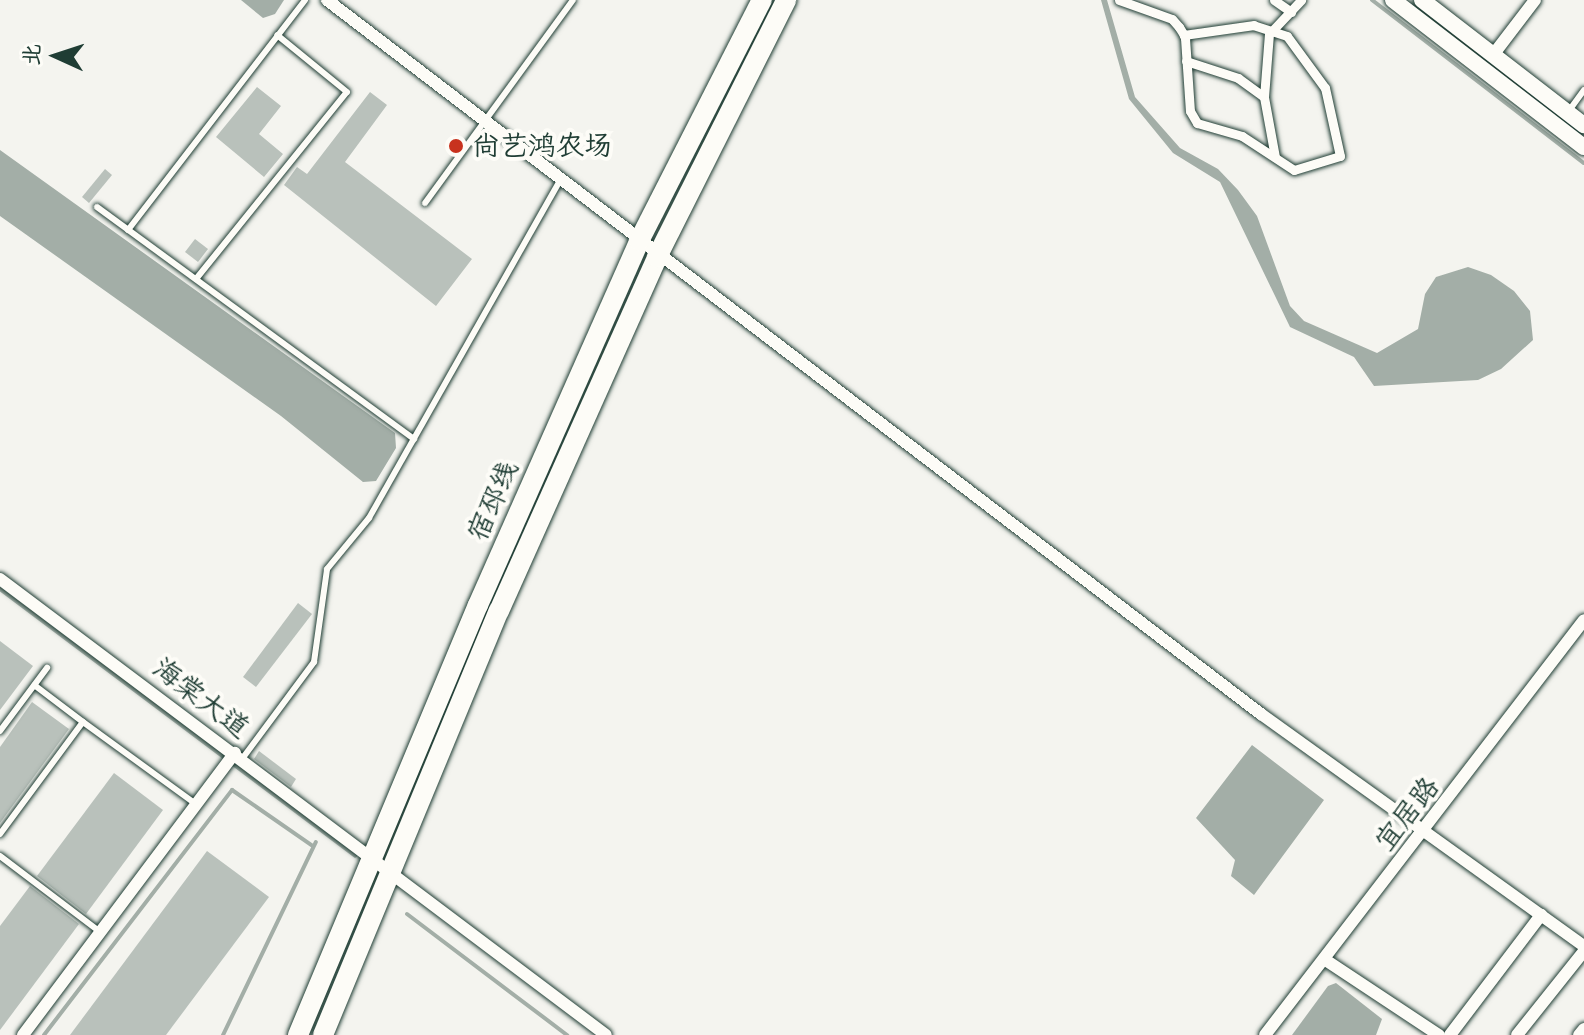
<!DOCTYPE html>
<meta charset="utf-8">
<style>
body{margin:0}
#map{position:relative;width:1584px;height:1035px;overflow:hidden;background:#f4f4ef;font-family:Caveat,"LXGW WenKai TC",sans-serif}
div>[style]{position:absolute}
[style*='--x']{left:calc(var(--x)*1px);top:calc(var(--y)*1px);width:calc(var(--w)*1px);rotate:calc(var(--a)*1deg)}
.water>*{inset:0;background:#a3aea7}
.stream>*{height:4px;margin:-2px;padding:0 2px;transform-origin:2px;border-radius:2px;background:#a3aea7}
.building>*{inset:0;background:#b9c1bb}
.roads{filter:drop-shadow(0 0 2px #1f3d34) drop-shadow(0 0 2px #1f3d34)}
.service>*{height:6px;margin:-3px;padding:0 3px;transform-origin:3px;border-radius:3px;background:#fdfcf7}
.pedestrian>*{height:9px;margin:-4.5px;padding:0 4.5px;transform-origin:4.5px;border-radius:4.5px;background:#fdfcf7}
.minor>*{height:12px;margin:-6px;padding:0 6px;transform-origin:6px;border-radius:6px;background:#fdfcf7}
.tertiary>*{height:16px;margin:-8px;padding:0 8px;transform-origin:8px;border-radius:8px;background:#fdfcf7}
.primary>*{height:20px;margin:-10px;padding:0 10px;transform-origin:10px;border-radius:10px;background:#fdfcf7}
.dots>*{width:22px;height:22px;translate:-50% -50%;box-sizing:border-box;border:4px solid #fdfcf7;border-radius:50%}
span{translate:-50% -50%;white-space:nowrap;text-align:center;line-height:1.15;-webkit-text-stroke:8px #fdfcf7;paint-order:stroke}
.poi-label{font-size:28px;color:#1f3d34}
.left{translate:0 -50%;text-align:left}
.street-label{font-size:28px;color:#1f3d34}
.north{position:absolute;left:16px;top:16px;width:80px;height:80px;-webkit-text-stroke:6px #fdfcf7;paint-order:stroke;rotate:273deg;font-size:22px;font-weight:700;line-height:32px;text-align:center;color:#1f3d34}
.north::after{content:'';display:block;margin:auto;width:28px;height:36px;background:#1f3d34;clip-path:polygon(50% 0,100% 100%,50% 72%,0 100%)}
</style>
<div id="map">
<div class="water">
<div style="clip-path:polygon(241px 0,284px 0,275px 14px,263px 18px)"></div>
<div style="clip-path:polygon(1101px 0,1107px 0,1135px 97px,1180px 148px,1218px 169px,1238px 190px,1257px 216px,1290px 306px,1304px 321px,1377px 353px,1418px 329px,1425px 294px,1436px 277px,1468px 267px,1491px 275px,1514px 291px,1530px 311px,1533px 340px,1501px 369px,1478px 380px,1374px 386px,1354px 357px,1290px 327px,1220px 182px,1173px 153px,1129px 99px)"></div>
<div style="clip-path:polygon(0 150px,395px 433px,396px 448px,376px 481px,363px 482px,281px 416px,0 216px)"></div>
<div style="clip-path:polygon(1252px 745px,1324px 800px,1254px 895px,1231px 876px,1235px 860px,1196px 818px)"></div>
<div style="clip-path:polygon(1336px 983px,1382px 1019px,1376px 1035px,1292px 1035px,1328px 986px)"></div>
</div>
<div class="stream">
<div style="--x:1372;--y:0;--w:267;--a:37.6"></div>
<div style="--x:0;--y:589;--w:444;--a:36.9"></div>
<div style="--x:407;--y:914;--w:201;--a:37.1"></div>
<div style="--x:44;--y:1035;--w:309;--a:-52.5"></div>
<div style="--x:232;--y:790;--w:98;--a:34.7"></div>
<div style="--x:223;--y:1035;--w:214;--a:-64.3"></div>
</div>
<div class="building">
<div style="clip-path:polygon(257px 87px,281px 106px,259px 134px,283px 154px,264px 177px,216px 137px)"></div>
<div style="clip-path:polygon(370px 92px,387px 105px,345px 162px,472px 259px,436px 306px,284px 185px,297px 167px,307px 174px)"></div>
<div style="clip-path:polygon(105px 169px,112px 175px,89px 203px,82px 197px)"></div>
<div style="clip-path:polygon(195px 239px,208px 249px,198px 262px,185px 252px)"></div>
<div style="clip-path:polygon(298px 603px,312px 614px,256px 687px,243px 677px)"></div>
<div style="clip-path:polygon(0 641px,33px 666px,0 710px)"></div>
<div style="clip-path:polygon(32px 702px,69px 729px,0 823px,0 747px)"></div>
<div style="clip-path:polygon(259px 751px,296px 779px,291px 787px,254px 759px)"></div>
<div style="clip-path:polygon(114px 773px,163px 810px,86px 914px,37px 876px)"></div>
<div style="clip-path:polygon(207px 851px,269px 897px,166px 1035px,70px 1035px)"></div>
<div style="clip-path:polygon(30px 886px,79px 924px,0 1030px,0 926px)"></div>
</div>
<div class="roads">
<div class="service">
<div style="--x:1568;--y:112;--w:27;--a:-54"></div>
<div style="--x:425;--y:203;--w:251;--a:-53.9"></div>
<div style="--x:97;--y:207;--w:393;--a:36.2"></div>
<div style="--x:128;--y:230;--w:290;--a:-52.4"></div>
<div style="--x:196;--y:279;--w:240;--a:-51.1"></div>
<div style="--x:347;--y:92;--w:90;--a:-140.8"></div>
<div style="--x:83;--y:722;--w:140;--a:36"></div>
<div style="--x:0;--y:731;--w:79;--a:-53.3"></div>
<div style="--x:242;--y:759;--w:121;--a:-53.4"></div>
<div style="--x:314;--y:662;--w:94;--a:-82"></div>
<div style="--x:327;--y:569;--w:66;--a:-50.5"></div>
<div style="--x:369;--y:518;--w:388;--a:-60.5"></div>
<div style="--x:0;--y:834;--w:139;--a:-53.5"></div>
<div style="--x:83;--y:722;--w:61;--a:-142.9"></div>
<div style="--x:0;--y:856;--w:126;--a:37.2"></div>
</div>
<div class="pedestrian">
<div style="--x:1119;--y:0;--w:56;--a:19.7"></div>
<div style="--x:1172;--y:19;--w:11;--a:49"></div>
<div style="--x:1179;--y:27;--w:9;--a:58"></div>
<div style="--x:1184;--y:35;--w:3;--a:72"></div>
<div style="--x:1185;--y:38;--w:73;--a:86.1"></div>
<div style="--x:1190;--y:111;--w:14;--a:60"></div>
<div style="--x:1197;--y:123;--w:47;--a:16.1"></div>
<div style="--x:1242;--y:136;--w:62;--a:33.2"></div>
<div style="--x:1294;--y:170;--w:48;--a:-16.9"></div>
<div style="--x:1340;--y:156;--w:70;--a:-102.4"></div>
<div style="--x:1325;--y:88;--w:64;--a:-126.2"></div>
<div style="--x:1287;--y:36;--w:35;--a:-162"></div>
<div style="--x:1254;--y:25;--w:71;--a:171.9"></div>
<div style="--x:1274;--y:0;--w:21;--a:35"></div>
<div style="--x:1186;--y:61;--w:55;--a:18.1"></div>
<div style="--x:1238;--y:78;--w:32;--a:36"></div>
<div style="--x:1275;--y:157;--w:61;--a:-100.4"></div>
<div style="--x:1264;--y:97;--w:63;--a:-85.5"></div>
<div style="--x:1269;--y:34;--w:47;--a:-46.7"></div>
</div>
<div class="minor">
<div style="--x:327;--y:0;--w:1176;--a:37.4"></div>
<div style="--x:1261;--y:714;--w:398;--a:35.7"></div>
<div style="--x:1493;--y:55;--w:69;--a:-52.6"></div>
<div style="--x:0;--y:579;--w:758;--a:36.96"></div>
<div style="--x:1324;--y:959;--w:138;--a:33.5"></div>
<div style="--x:23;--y:1035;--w:353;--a:-53.1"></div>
<div style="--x:1265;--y:1035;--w:523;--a:-52.45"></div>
<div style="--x:1450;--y:1035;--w:151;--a:-52.8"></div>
<div style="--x:1517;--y:1035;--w:107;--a:-51.4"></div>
<div style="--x:1579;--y:1035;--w:8;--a:-50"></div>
</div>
<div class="tertiary">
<div style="--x:1393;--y:0;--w:241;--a:37.6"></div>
<div style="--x:1422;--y:0;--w:205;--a:37.7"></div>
</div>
<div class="primary">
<div style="--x:298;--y:1035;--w:466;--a:-67.3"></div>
<div style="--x:478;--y:605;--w:398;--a:-66.1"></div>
<div style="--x:639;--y:241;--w:271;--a:-63"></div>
<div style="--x:323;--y:1035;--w:459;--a:-67.5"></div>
<div style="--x:499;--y:611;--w:388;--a:-65.9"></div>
<div style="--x:657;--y:257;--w:288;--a:-63.3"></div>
</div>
</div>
<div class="dots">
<div style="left:456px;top:146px;background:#c8321e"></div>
</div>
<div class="poi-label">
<span class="left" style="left:472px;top:146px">尚艺鸿农场</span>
</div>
<div class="street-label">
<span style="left:493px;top:501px;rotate:-66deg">宿邳线</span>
<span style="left:201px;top:698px;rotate:37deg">海棠大道</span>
<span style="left:1407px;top:814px;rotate:-52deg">宜居路</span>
</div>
<div class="north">北</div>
</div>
